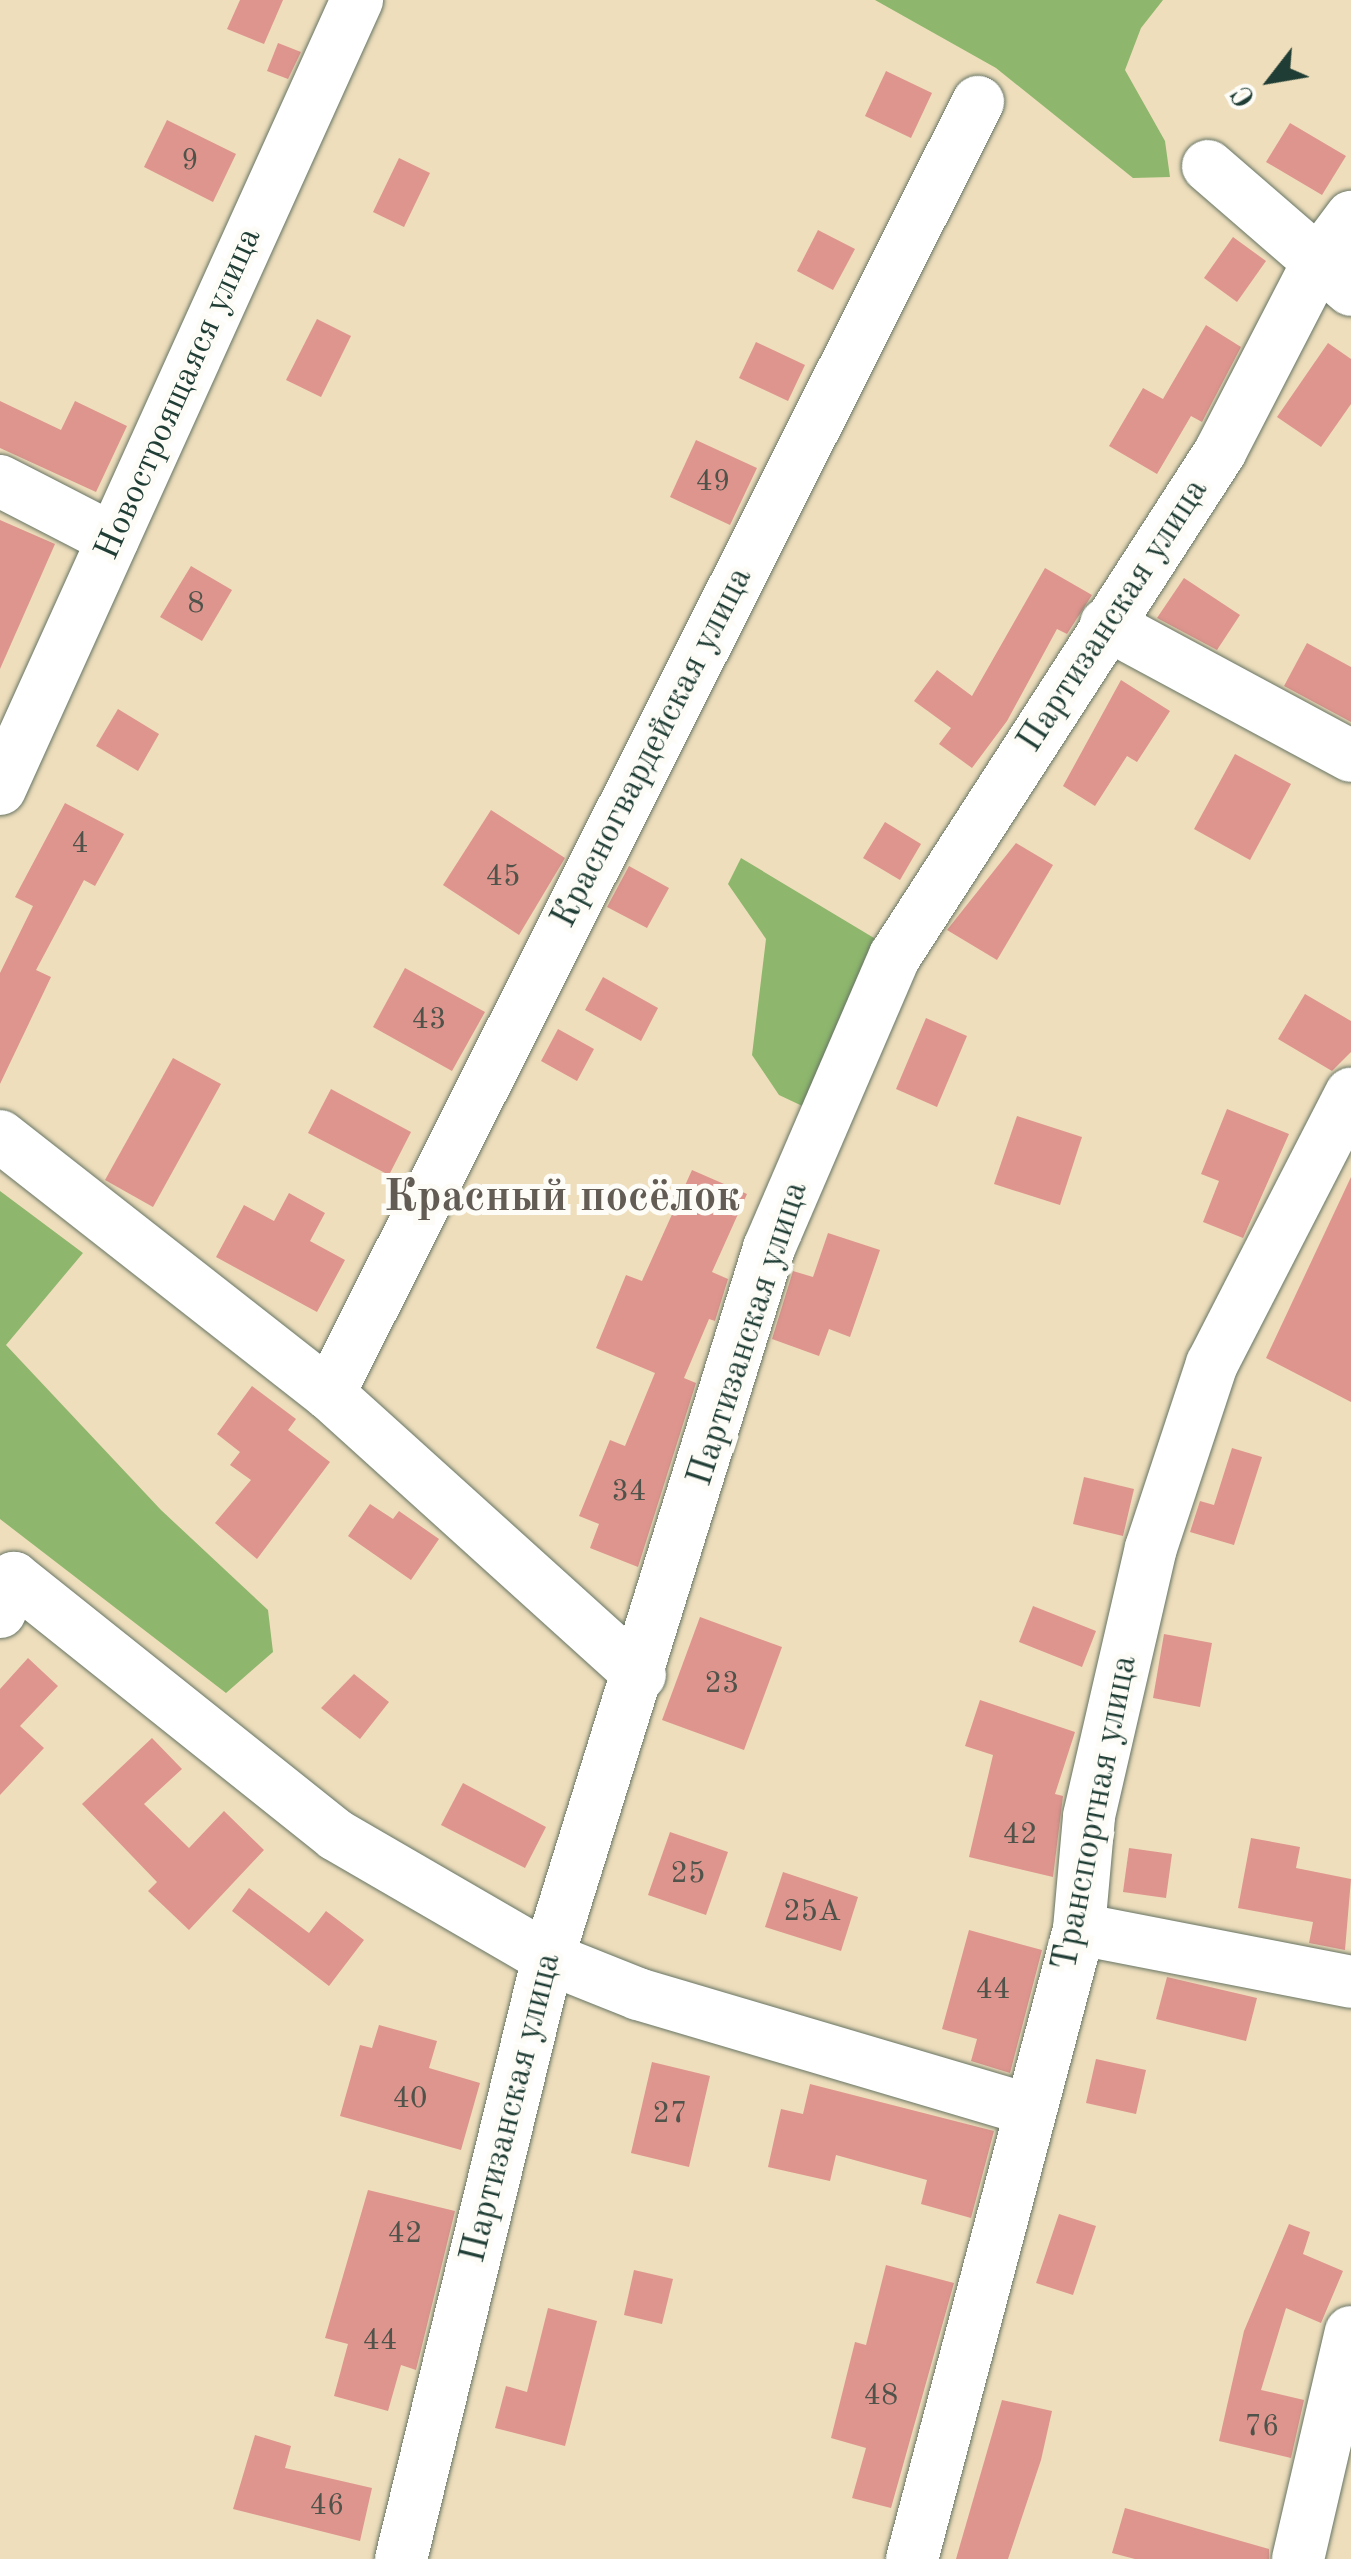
<!DOCTYPE html>
<meta charset="utf-8">
<style>
body{margin:0}
#map{position:relative;width:1351px;height:2559px;overflow:hidden;background:#eedebc;font-family:"Old Standard TT",serif}
div>[style]{position:absolute}
[style*='--x']{left:calc(var(--x)*1px);top:calc(var(--y)*1px);width:calc(var(--w)*1px);rotate:calc(var(--a)*1deg)}
.forest>*{inset:0;background:#8eb76d}
.building>*{inset:0;background:#de958e}
.roads{filter:drop-shadow(0 0 2px #677564) drop-shadow(0 0 2px #677564)}
.minor>*{height:52px;margin:-26px;padding:0 26px;transform-origin:26px;border-radius:26px;background:#fff}
span{translate:-50% -50%;white-space:nowrap;text-align:center;line-height:1.15;-webkit-text-stroke:10px #fdfcf7;paint-order:stroke}
.number-label{font-size:30px;color:#4f534a}
.number-label span{-webkit-text-stroke-width:0}
.street-label{font-size:35px;color:#1f3d34}
.district-label{font-size:45px;color:#625c54;font-weight:700}
.north{position:absolute;left:1221px;top:30px;width:100px;height:100px;-webkit-text-stroke:8px #fdfcf7;paint-order:stroke;rotate:239deg;font-size:28px;font-weight:700;line-height:40px;text-align:center;color:#1f3d34}
.north::after{content:'';display:block;margin:auto;width:35px;height:45px;background:#1f3d34;clip-path:polygon(50% 0,100% 100%,50% 72%,0 100%)}
</style>
<div id="map">
<div class="forest">
<div style="clip-path:polygon(875px 0,1163px 0,1141px 28px,1125px 70px,1165px 141px,1170px 177px,1133px 178px,996px 68px)"></div>
<div style="clip-path:polygon(741px 858px,879px 941px,815px 1112px,779px 1095px,752px 1055px,766px 939px,728px 884px)"></div>
<div style="clip-path:polygon(0 1191px,83px 1253px,6px 1345px,161px 1510px,268px 1610px,273px 1652px,226px 1693px,0 1519px)"></div>
</div>
<div class="building">
<div style="clip-path:polygon(240px 0,283px 0,264px 44px,227px 29px)"></div>
<div style="clip-path:polygon(278px 43px,301px 52px,288px 79px,267px 71px)"></div>
<div style="clip-path:polygon(886px 71px,932px 93px,911px 138px,865px 116px)"></div>
<div style="clip-path:polygon(167px 120px,236px 154px,213px 202px,144px 167px)"></div>
<div style="clip-path:polygon(1290px 123px,1346px 156px,1322px 195px,1266px 162px)"></div>
<div style="clip-path:polygon(399px 158px,430px 173px,404px 227px,373px 212px)"></div>
<div style="clip-path:polygon(818px 230px,855px 249px,833px 290px,797px 271px)"></div>
<div style="clip-path:polygon(1233px 237px,1266px 261px,1237px 302px,1204px 278px)"></div>
<div style="clip-path:polygon(317px 319px,351px 336px,321px 397px,286px 380px)"></div>
<div style="clip-path:polygon(1206px 325px,1241px 347px,1202px 422px,1191px 416px,1157px 474px,1109px 446px,1143px 388px,1163px 399px)"></div>
<div style="clip-path:polygon(756px 342px,805px 365px,788px 401px,739px 378px)"></div>
<div style="clip-path:polygon(1328px 343px,1351px 359px,1351px 404px,1321px 447px,1277px 417px)"></div>
<div style="clip-path:polygon(0 401px,61px 430px,75px 401px,127px 426px,96px 492px,0 448px)"></div>
<div style="clip-path:polygon(696px 440px,757px 468px,730px 525px,670px 497px)"></div>
<div style="clip-path:polygon(0 520px,55px 544px,0 669px)"></div>
<div style="clip-path:polygon(191px 566px,232px 590px,202px 641px,160px 617px)"></div>
<div style="clip-path:polygon(1045px 568px,1092px 595px,1067px 634px,1057px 629px,1007px 721px,972px 768px,939px 744px,951px 728px,914px 701px,937px 670px,972px 696px)"></div>
<div style="clip-path:polygon(1184px 578px,1240px 615px,1217px 650px,1157px 618px)"></div>
<div style="clip-path:polygon(1307px 643px,1351px 667px,1351px 722px,1284px 686px)"></div>
<div style="clip-path:polygon(1121px 680px,1170px 711px,1137px 762px,1127px 756px,1095px 806px,1063px 786px)"></div>
<div style="clip-path:polygon(118px 709px,159px 734px,138px 771px,96px 746px)"></div>
<div style="clip-path:polygon(1235px 754px,1291px 784px,1250px 860px,1194px 829px)"></div>
<div style="clip-path:polygon(65px 803px,124px 834px,95px 886px,84px 880px,36px 970px,51px 977px,0 1084px,0 973px,33px 906px,15px 897px)"></div>
<div style="clip-path:polygon(491px 810px,565px 858px,519px 935px,443px 885px)"></div>
<div style="clip-path:polygon(885px 822px,921px 844px,900px 880px,863px 858px)"></div>
<div style="clip-path:polygon(1016px 843px,1053px 865px,997px 960px,947px 930px)"></div>
<div style="clip-path:polygon(629px 866px,669px 888px,647px 928px,607px 907px)"></div>
<div style="clip-path:polygon(405px 968px,485px 1012px,452px 1071px,373px 1027px)"></div>
<div style="clip-path:polygon(603px 977px,658px 1008px,641px 1041px,585px 1010px)"></div>
<div style="clip-path:polygon(1305px 994px,1351px 1021px,1351px 1052px,1332px 1071px,1278px 1039px)"></div>
<div style="clip-path:polygon(926px 1018px,967px 1036px,937px 1107px,896px 1089px)"></div>
<div style="clip-path:polygon(558px 1029px,594px 1049px,577px 1081px,541px 1061px)"></div>
<div style="clip-path:polygon(173px 1058px,221px 1084px,153px 1207px,105px 1180px)"></div>
<div style="clip-path:polygon(331px 1089px,411px 1132px,389px 1175px,308px 1133px)"></div>
<div style="clip-path:polygon(1227px 1109px,1289px 1134px,1243px 1238px,1203px 1222px,1219px 1181px,1201px 1174px)"></div>
<div style="clip-path:polygon(1017px 1116px,1082px 1137px,1060px 1205px,994px 1184px)"></div>
<div style="clip-path:polygon(692px 1170px,747px 1194px,712px 1272px,728px 1279px,715px 1321px,709px 1319px,684px 1378px,696px 1383px,638px 1567px,590px 1548px,599px 1524px,579px 1516px,610px 1440px,625px 1446px,655px 1373px,596px 1348px,626px 1275px,642px 1281px)"></div>
<div style="clip-path:polygon(1351px 1177px,1351px 1402px,1266px 1358px)"></div>
<div style="clip-path:polygon(289px 1193px,325px 1213px,310px 1241px,345px 1260px,317px 1312px,216px 1257px,244px 1205px,274px 1221px)"></div>
<div style="clip-path:polygon(828px 1233px,880px 1250px,850px 1337px,829px 1329px,819px 1356px,772px 1339px,793px 1271px,813px 1277px)"></div>
<div style="clip-path:polygon(252px 1386px,296px 1419px,288px 1430px,330px 1462px,257px 1559px,215px 1523px,251px 1480px,230px 1465px,240px 1452px,217px 1434px)"></div>
<div style="clip-path:polygon(1232px 1448px,1262px 1457px,1234px 1545px,1190px 1532px,1200px 1501px,1214px 1505px)"></div>
<div style="clip-path:polygon(1084px 1477px,1134px 1489px,1123px 1536px,1073px 1524px)"></div>
<div style="clip-path:polygon(370px 1504px,393px 1519px,399px 1511px,439px 1539px,411px 1580px,348px 1536px)"></div>
<div style="clip-path:polygon(1033px 1606px,1096px 1631px,1082px 1667px,1019px 1642px)"></div>
<div style="clip-path:polygon(700px 1617px,782px 1647px,744px 1750px,662px 1720px)"></div>
<div style="clip-path:polygon(1164px 1634px,1212px 1643px,1200px 1707px,1153px 1698px)"></div>
<div style="clip-path:polygon(28px 1658px,58px 1686px,20px 1726px,44px 1748px,0 1795px,0 1689px)"></div>
<div style="clip-path:polygon(354px 1674px,389px 1702px,360px 1739px,321px 1708px)"></div>
<div style="clip-path:polygon(980px 1700px,1075px 1732px,1055px 1794px,1063px 1796px,1053px 1877px,969px 1857px,993px 1755px,965px 1746px)"></div>
<div style="clip-path:polygon(152px 1738px,182px 1769px,144px 1804px,189px 1848px,224px 1811px,264px 1850px,189px 1930px,148px 1891px,157px 1882px,82px 1804px)"></div>
<div style="clip-path:polygon(463px 1783px,546px 1827px,525px 1868px,441px 1825px)"></div>
<div style="clip-path:polygon(670px 1832px,728px 1852px,706px 1915px,648px 1895px)"></div>
<div style="clip-path:polygon(1251px 1838px,1300px 1847px,1296px 1868px,1351px 1879px,1345px 1950px,1309px 1943px,1313px 1922px,1238px 1908px)"></div>
<div style="clip-path:polygon(1129px 1848px,1172px 1854px,1166px 1898px,1123px 1892px)"></div>
<div style="clip-path:polygon(783px 1872px,858px 1897px,841px 1951px,765px 1927px)"></div>
<div style="clip-path:polygon(249px 1888px,309px 1933px,326px 1911px,364px 1940px,329px 1986px,232px 1911px)"></div>
<div style="clip-path:polygon(969px 1930px,1042px 1950px,1010px 2073px,971px 2061px,977px 2039px,942px 2029px)"></div>
<div style="clip-path:polygon(1167px 1977px,1257px 1998px,1246px 2041px,1156px 2019px)"></div>
<div style="clip-path:polygon(379px 2025px,437px 2041px,429px 2068px,480px 2083px,461px 2150px,340px 2116px,360px 2045px,372px 2048px)"></div>
<div style="clip-path:polygon(1096px 2059px,1146px 2070px,1136px 2114px,1086px 2103px)"></div>
<div style="clip-path:polygon(652px 2062px,710px 2076px,689px 2167px,631px 2153px)"></div>
<div style="clip-path:polygon(810px 2084px,994px 2131px,971px 2218px,921px 2204px,927px 2180px,836px 2155px,830px 2181px,768px 2167px,781px 2109px,803px 2114px)"></div>
<div style="clip-path:polygon(368px 2190px,455px 2211px,416px 2370px,401px 2365px,388px 2411px,334px 2396px,348px 2344px,325px 2338px)"></div>
<div style="clip-path:polygon(1059px 2214px,1096px 2226px,1073px 2295px,1036px 2283px)"></div>
<div style="clip-path:polygon(1289px 2224px,1310px 2232px,1303px 2254px,1343px 2271px,1321px 2323px,1286px 2308px,1261px 2390px,1304px 2400px,1291px 2458px,1219px 2441px,1244px 2331px)"></div>
<div style="clip-path:polygon(886px 2265px,954px 2283px,891px 2508px,852px 2498px,866px 2448px,831px 2438px,855px 2342px,866px 2345px)"></div>
<div style="clip-path:polygon(634px 2270px,673px 2279px,662px 2324px,624px 2315px)"></div>
<div style="clip-path:polygon(548px 2308px,597px 2321px,565px 2446px,495px 2428px,506px 2386px,527px 2392px)"></div>
<div style="clip-path:polygon(1002px 2400px,1052px 2411px,1041px 2460px,1008px 2559px,956px 2559px)"></div>
<div style="clip-path:polygon(255px 2435px,291px 2446px,285px 2468px,372px 2488px,360px 2541px,233px 2509px)"></div>
<div style="clip-path:polygon(1125px 2508px,1269px 2549px,1269px 2559px,1135px 2559px,1112px 2553px)"></div>
</div>
<div class="roads">
<div class="minor">
<div style="--x:1208;--y:166;--w:189;--a:40.9"></div>
<div style="--x:0;--y:481;--w:127;--a:27.2"></div>
<div style="--x:1106;--y:624;--w:278;--a:28.3"></div>
<div style="--x:0;--y:789;--w:866;--a:-65.65"></div>
<div style="--x:0;--y:1136;--w:418;--a:38.1"></div>
<div style="--x:329;--y:1394;--w:419;--a:42.1"></div>
<div style="--x:329;--y:1394;--w:1446;--a:-63.33"></div>
<div style="--x:0;--y:1612;--w:37;--a:-68"></div>
<div style="--x:14;--y:1578;--w:412;--a:38.6"></div>
<div style="--x:336;--y:1835;--w:245;--a:30.1"></div>
<div style="--x:548;--y:1958;--w:97;--a:21.8"></div>
<div style="--x:638;--y:1994;--w:406;--a:16.5"></div>
<div style="--x:1079;--y:1929;--w:277;--a:11"></div>
<div style="--x:401;--y:2559;--w:619;--a:-76.26"></div>
<div style="--x:548;--y:1958;--w:744;--a:-72.71"></div>
<div style="--x:769;--y:1248;--w:318;--a:-66.7"></div>
<div style="--x:895;--y:956;--w:600;--a:-57.18"></div>
<div style="--x:1220;--y:452;--w:216;--a:-62.7"></div>
<div style="--x:1319;--y:260;--w:54;--a:-53.3"></div>
<div style="--x:912;--y:2559;--w:652;--a:-75.15"></div>
<div style="--x:1079;--y:1929;--w:113;--a:-84.9"></div>
<div style="--x:1089;--y:1816;--w:275;--a:-77"></div>
<div style="--x:1151;--y:1548;--w:194;--a:-71.7"></div>
<div style="--x:1212;--y:1364;--w:304;--a:-62.8"></div>
<div style="--x:1298;--y:2559;--w:233;--a:-76.9"></div>
</div>
</div>
<div class="number-label">
<span style="left:190px;top:161px">9</span>
<span style="left:713px;top:482px">49</span>
<span style="left:196px;top:604px">8</span>
<span style="left:80px;top:844px">4</span>
<span style="left:503px;top:877px">45</span>
<span style="left:429px;top:1020px">43</span>
<span style="left:629px;top:1492px">34</span>
<span style="left:722px;top:1684px">23</span>
<span style="left:1020px;top:1835px">42</span>
<span style="left:688px;top:1874px">25</span>
<span style="left:812px;top:1912px">25А</span>
<span style="left:993px;top:1990px">44</span>
<span style="left:410px;top:2099px">40</span>
<span style="left:670px;top:2114px">27</span>
<span style="left:405px;top:2234px">42</span>
<span style="left:380px;top:2341px">44</span>
<span style="left:881px;top:2396px">48</span>
<span style="left:1262px;top:2427px">76</span>
<span style="left:327px;top:2506px">46</span>
</div>
<div class="street-label">
<span style="left:179px;top:394px;rotate:-66deg">Новостроящаяся улица</span>
<span style="left:1114px;top:616px;rotate:-57deg">Партизанская улица</span>
<span style="left:653px;top:748px;rotate:-63deg">Красногвардейская улица</span>
<span style="left:749px;top:1334px;rotate:-72deg">Партизанская улица</span>
<span style="left:1096px;top:1813px;rotate:-79deg">Транспортная улица</span>
<span style="left:512px;top:2108px;rotate:-76deg">Партизанская улица</span>
</div>
<div class="district-label">
<span style="left:562px;top:1199px">Красный посёлок</span>
</div>
<div class="north">С</div>
</div>
